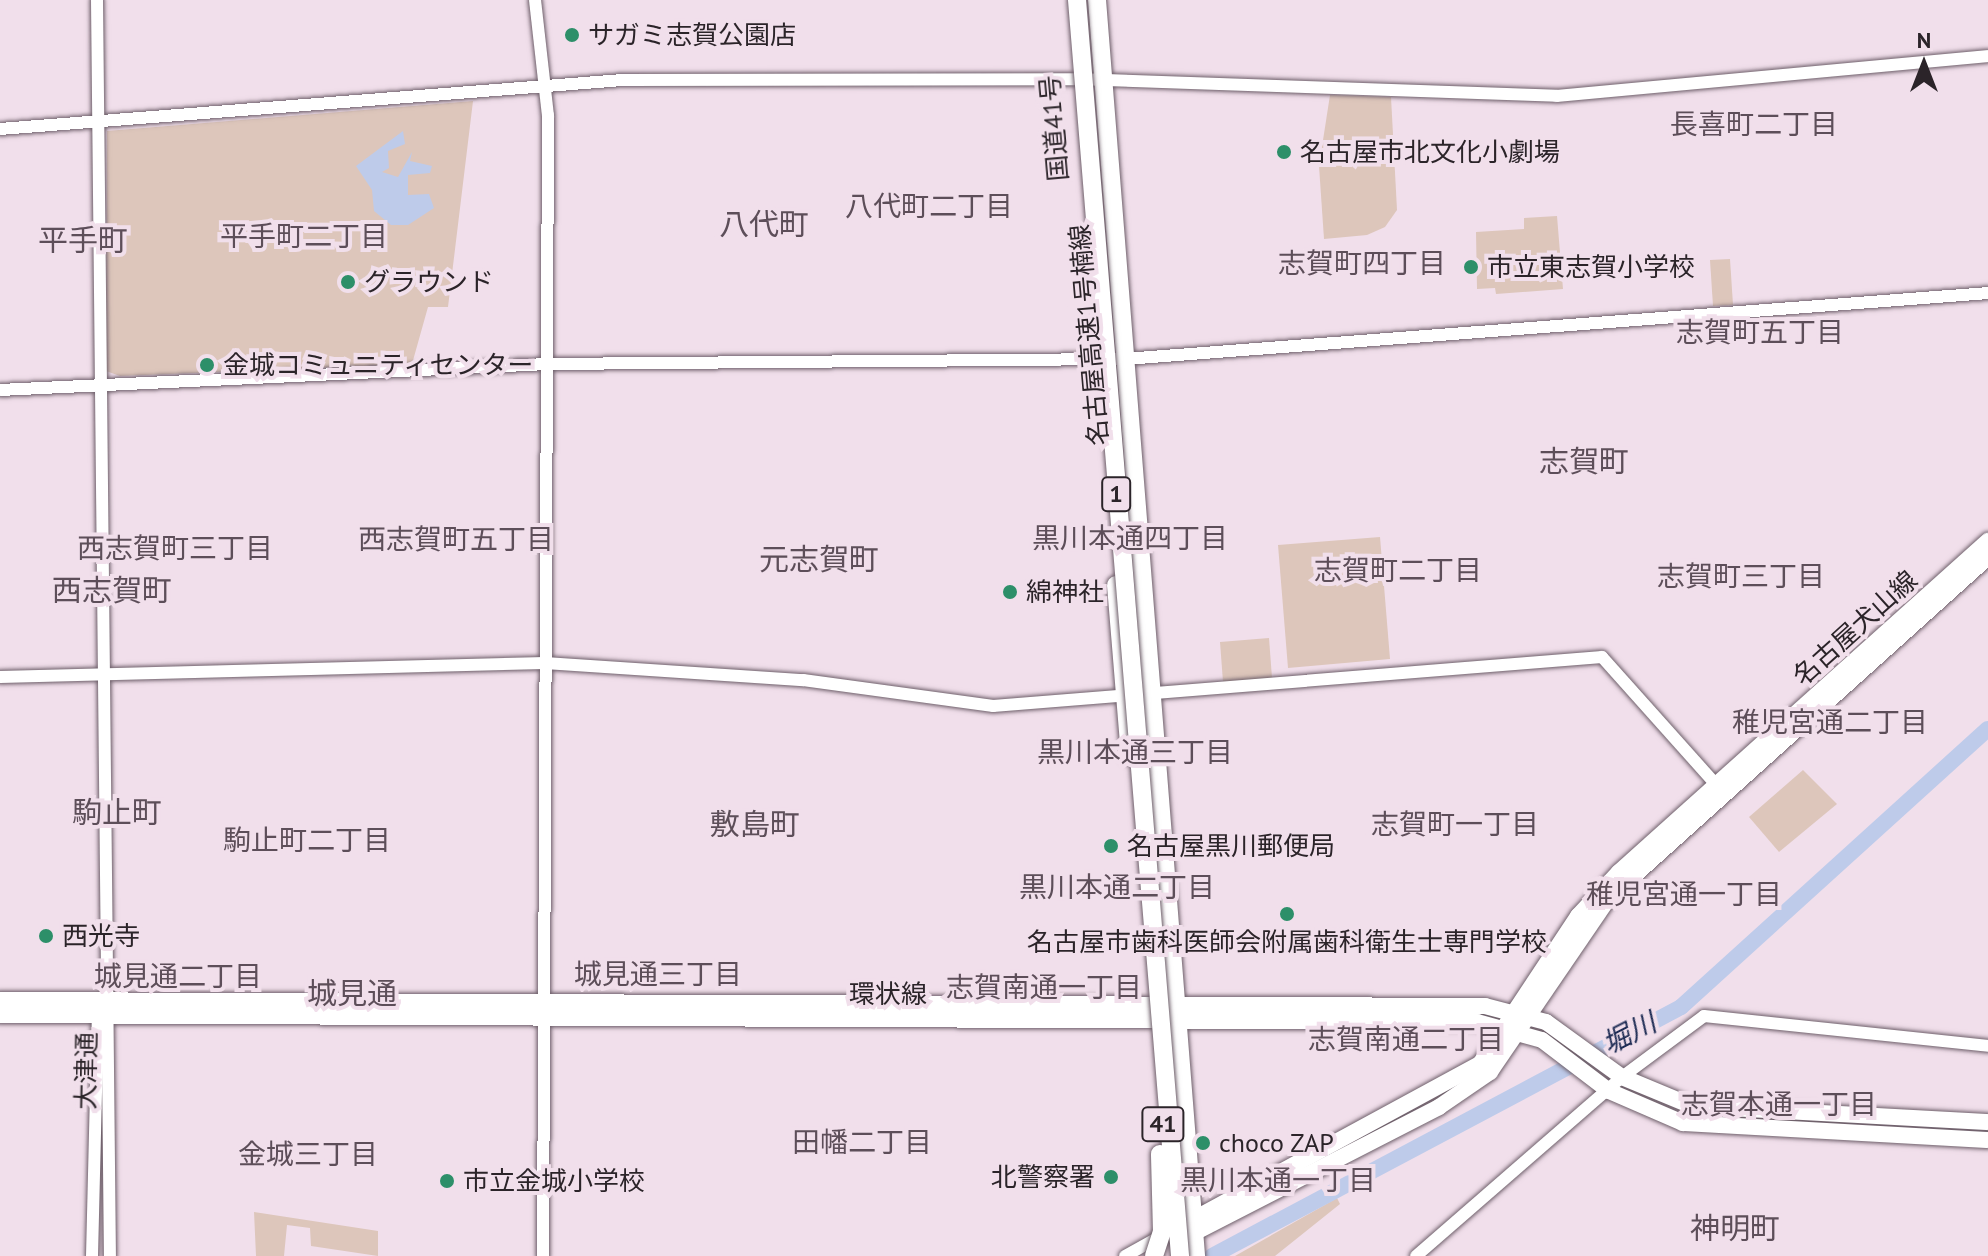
<!DOCTYPE html>
<meta charset="utf-8">
<style>
body{margin:0}
#map{position:relative;width:1988px;height:1256px;overflow:hidden;background:#f1dfeb;font-family:"PT Sans","Noto Sans JP",sans-serif}
div>[style]{position:absolute}
[style*='--x']{left:calc(var(--x)*1px);top:calc(var(--y)*1px);width:calc(var(--w)*1px);rotate:calc(var(--a)*1deg)}
.green>*{inset:0;background:#ddc6bb}
.water>*{inset:0;background:#becbea}
.river>*{height:16px;margin:-8px;padding:0 8px;transform-origin:8px;border-radius:8px;background:#becbea}
.roads{filter:drop-shadow(0 0 2px #6e5f6a) drop-shadow(0 0 2px #6e5f6a)}
.minor>*{height:12px;margin:-6px;padding:0 6px;transform-origin:6px;border-radius:6px;background:#fff}
.major>*{height:16px;margin:-8px;padding:0 8px;transform-origin:8px;border-radius:8px;background:#fff}
.highway>*{height:18px;margin:-9px;padding:0 9px;transform-origin:9px;border-radius:9px;background:#fff}
.bridges{filter:drop-shadow(0 0 2px #6e5f6a) drop-shadow(0 0 2px #6e5f6a)}
.highway-bridge>*{height:18px;margin:-9px;padding:0 9px;transform-origin:9px;border-radius:9px;background:#fff}
.dots>*{width:22px;height:22px;translate:-50% -50%;box-sizing:border-box;border:4px solid #f1dfeb;border-radius:50%}
span{translate:-50% -50%;white-space:nowrap;text-align:center;line-height:1.15;-webkit-text-stroke:8px #f1dfeb;paint-order:stroke}
.shield-label span{padding:2px 6px;background:#f1dfeb;border:2px solid;border-radius:6px;-webkit-text-stroke-width:0}
.shield-label{font-size:24px;color:#2b2429;font-weight:700}
.poi-label{font-size:26px;color:#2b2429}
.left{translate:0 -50%;text-align:left}
.right{translate:-100% -50%;text-align:right}
.street-label{font-size:26px;color:#2b2429}
.neighbourhood-label{font-size:28px;color:#5d4e59}
.water-label{font-size:28px;color:#1e2c54;font-style:italic}
.quarter-label{font-size:30px;color:#5d4e59}
.north{position:absolute;left:1884px;top:24px;width:80px;height:80px;-webkit-text-stroke:6px #f1dfeb;paint-order:stroke;rotate:0deg;font-size:22px;font-weight:700;line-height:32px;text-align:center;color:#2b2429}
.north::after{content:'';display:block;margin:auto;width:28px;height:36px;background:#2b2429;clip-path:polygon(50% 0,100% 100%,50% 72%,0 100%)}
</style>
<div id="map">
<div class="green">
<div style="clip-path:polygon(1330px 95px,1391px 97px,1397px 210px,1385px 227px,1367px 235px,1324px 239px,1319px 166px)"></div>
<div style="clip-path:polygon(473px 101px,448px 307px,428px 307px,412px 364px,120px 376px,106px 371px,107px 131px)"></div>
<div style="clip-path:polygon(1557px 216px,1563px 289px,1496px 294px,1495px 288px,1477px 289px,1476px 232px,1524px 229px,1524px 218px)"></div>
<div style="clip-path:polygon(1730px 259px,1733px 305px,1713px 306px,1710px 260px)"></div>
<div style="clip-path:polygon(1380px 537px,1390px 659px,1288px 668px,1278px 545px)"></div>
<div style="clip-path:polygon(1269px 638px,1272px 678px,1223px 682px,1220px 642px)"></div>
<div style="clip-path:polygon(1803px 770px,1837px 804px,1779px 852px,1749px 817px)"></div>
<div style="clip-path:polygon(1337px 1198px,1340px 1204px,1275px 1256px,1235px 1256px)"></div>
<div style="clip-path:polygon(254px 1212px,378px 1231px,378px 1256px,311px 1246px,310px 1228px,287px 1225px,284px 1256px,256px 1256px)"></div>
</div>
<div class="water">
<div style="clip-path:polygon(403px 131px,405px 144px,388px 151px,389px 168px,382px 172px,398px 177px,412px 152px,410px 161px,432px 166px,430px 173px,408px 175px,408px 195px,429px 194px,434px 208px,408px 225px,391px 225px,374px 211px,372px 190px,356px 166px)"></div>
</div>
<div class="river">
<div style="--x:1212;--y:1256;--w:531;--a:-27.96"></div>
<div style="--x:1681;--y:1007;--w:414;--a:-42.2"></div>
</div>
<div class="roads">
<div class="minor">
<div style="--x:97;--y:0;--w:1256;--a:89.41"></div>
<div style="--x:535;--y:0;--w:116;--a:83.6"></div>
<div style="--x:548;--y:115;--w:1141;--a:90.25"></div>
<div style="--x:0;--y:129;--w:625;--a:-4.5"></div>
<div style="--x:623;--y:80;--w:453;--a:-0.1"></div>
<div style="--x:1076;--y:79;--w:481;--a:2"></div>
<div style="--x:1557;--y:96;--w:433;--a:-5.3"></div>
<div style="--x:0;--y:390;--w:548;--a:-2.72"></div>
<div style="--x:547;--y:364;--w:578;--a:-0.5"></div>
<div style="--x:1125;--y:359;--w:866;--a:-4.37"></div>
<div style="--x:0;--y:677;--w:545;--a:-1.47"></div>
<div style="--x:545;--y:663;--w:259;--a:3.8"></div>
<div style="--x:803;--y:680;--w:192;--a:7.8"></div>
<div style="--x:993;--y:706;--w:611;--a:-4.6"></div>
<div style="--x:1602;--y:657;--w:178;--a:48.2"></div>
<div style="--x:92;--y:1256;--w:246;--a:-88.6"></div>
<div style="--x:1125;--y:1256;--w:41;--a:-29.1"></div>
<div style="--x:1416;--y:1256;--w:273;--a:-41"></div>
<div style="--x:1622;--y:1077;--w:102;--a:-36.6"></div>
<div style="--x:1704;--y:1016;--w:286;--a:6"></div>
</div>
<div class="major">
<div style="--x:0;--y:1000;--w:1485;--a:0.23"></div>
<div style="--x:1485;--y:1006;--w:63;--a:14.7"></div>
<div style="--x:1546;--y:1022;--w:94;--a:35.9"></div>
<div style="--x:1622;--y:1077;--w:76;--a:22.5"></div>
<div style="--x:1692;--y:1106;--w:296;--a:3.1"></div>
<div style="--x:0;--y:1015;--w:1477;--a:0.27"></div>
<div style="--x:1477;--y:1022;--w:67;--a:15.5"></div>
<div style="--x:1542;--y:1040;--w:84;--a:37.3"></div>
<div style="--x:1609;--y:1091;--w:81;--a:23.4"></div>
<div style="--x:1683;--y:1123;--w:305;--a:3.2"></div>
<div style="--x:1183;--y:1225;--w:338;--a:-28.5"></div>
<div style="--x:1480;--y:1064;--w:178;--a:-56.5"></div>
<div style="--x:1578;--y:916;--w:60;--a:-47"></div>
<div style="--x:1619;--y:872;--w:496;--a:-41.9"></div>
<div style="--x:1194;--y:1233;--w:276;--a:-27.2"></div>
<div style="--x:1439;--y:1107;--w:62;--a:-34.5"></div>
<div style="--x:1490;--y:1072;--w:209;--a:-55.7"></div>
<div style="--x:1608;--y:899;--w:511;--a:-41.99"></div>
</div>
<div class="highway">
<div style="--x:1097;--y:0;--w:1260;--a:85.49"></div>
<div style="--x:1116;--y:585;--w:171;--a:85.3"></div>
</div>
</div>
<div class="bridges">
<div class="highway-bridge">
<div style="--x:1077;--y:0;--w:1260;--a:85.31"></div>
<div style="--x:1154;--y:1256;--w:25;--a:-72"></div>
<div style="--x:1162;--y:1232;--w:78;--a:-91.5"></div>
</div>
</div>
<div class="dots">
<div style="left:572px;top:35px;background:#2d8f69"></div>
<div style="left:1284px;top:152px;background:#2d8f69"></div>
<div style="left:1471px;top:267px;background:#2d8f69"></div>
<div style="left:348px;top:282px;background:#2d8f69"></div>
<div style="left:207px;top:365px;background:#2d8f69"></div>
<div style="left:1010px;top:592px;background:#2d8f69"></div>
<div style="left:1111px;top:846px;background:#2d8f69"></div>
<div style="left:1287px;top:914px;background:#2d8f69"></div>
<div style="left:46px;top:936px;background:#2d8f69"></div>
<div style="left:1203px;top:1143px;background:#2d8f69"></div>
<div style="left:1111px;top:1177px;background:#2d8f69"></div>
<div style="left:447px;top:1181px;background:#2d8f69"></div>
</div>
<div class="shield-label">
<span style="left:1116px;top:494px">1</span>
<span style="left:1163px;top:1124px">41</span>
</div>
<div class="poi-label">
<span class="left" style="left:588px;top:35px">サガミ志賀公園店</span>
<span class="left" style="left:1300px;top:152px">名古屋市北文化小劇場</span>
<span class="left" style="left:1487px;top:267px">市立東志賀小学校</span>
<span class="left" style="left:364px;top:282px">グラウンド</span>
<span class="left" style="left:223px;top:365px">金城コミュニティセンター</span>
<span class="left" style="left:1026px;top:592px">綿神社</span>
<span class="left" style="left:1127px;top:846px">名古屋黒川郵便局</span>
<span class="left" style="left:62px;top:936px">西光寺</span>
<span style="left:1287px;top:942px">名古屋市歯科医師会附属歯科衛生士専門学校</span>
<span class="left" style="left:1219px;top:1143px">choco ZAP</span>
<span class="right" style="left:1095px;top:1177px">北警察署</span>
<span class="left" style="left:463px;top:1181px">市立金城小学校</span>
</div>
<div class="street-label">
<span style="left:1054px;top:128px;rotate:-95deg">国道41号</span>
<span style="left:1089px;top:335px;rotate:-95deg">名古屋高速1号楠線</span>
<span style="left:1855px;top:628px;rotate:-42deg">名古屋犬山線</span>
<span style="left:888px;top:994px">環状線</span>
<span style="left:86px;top:1071px;rotate:-89deg">大津通</span>
</div>
<div class="neighbourhood-label">
<span style="left:1754px;top:124px">長喜町二丁目</span>
<span style="left:929px;top:206px">八代町二丁目</span>
<span style="left:304px;top:236px">平手町二丁目</span>
<span style="left:1362px;top:263px">志賀町四丁目</span>
<span style="left:1760px;top:332px">志賀町五丁目</span>
<span style="left:1130px;top:538px">黒川本通四丁目</span>
<span style="left:456px;top:539px">西志賀町五丁目</span>
<span style="left:175px;top:548px">西志賀町三丁目</span>
<span style="left:1398px;top:570px">志賀町二丁目</span>
<span style="left:1741px;top:576px">志賀町三丁目</span>
<span style="left:1830px;top:722px">稚児宮通二丁目</span>
<span style="left:1135px;top:752px">黒川本通三丁目</span>
<span style="left:1455px;top:824px">志賀町一丁目</span>
<span style="left:307px;top:840px">駒止町二丁目</span>
<span style="left:1117px;top:887px">黒川本通二丁目</span>
<span style="left:1684px;top:894px">稚児宮通一丁目</span>
<span style="left:658px;top:974px">城見通三丁目</span>
<span style="left:178px;top:976px">城見通二丁目</span>
<span style="left:1044px;top:987px">志賀南通一丁目</span>
<span style="left:1406px;top:1039px">志賀南通二丁目</span>
<span style="left:1779px;top:1104px">志賀本通一丁目</span>
<span style="left:862px;top:1142px">田幡二丁目</span>
<span style="left:308px;top:1154px">金城三丁目</span>
<span style="left:1278px;top:1180px">黒川本通一丁目</span>
</div>
<div class="water-label">
<span style="left:1629px;top:1033px;rotate:-27deg">堀川</span>
</div>
<div class="quarter-label">
<span style="left:764px;top:224px">八代町</span>
<span style="left:83px;top:240px">平手町</span>
<span style="left:1584px;top:461px">志賀町</span>
<span style="left:819px;top:559px">元志賀町</span>
<span style="left:112px;top:590px">西志賀町</span>
<span style="left:117px;top:812px">駒止町</span>
<span style="left:755px;top:824px">敷島町</span>
<span style="left:352px;top:993px">城見通</span>
<span style="left:1735px;top:1228px">神明町</span>
</div>
<div class="north">N</div>
</div>
